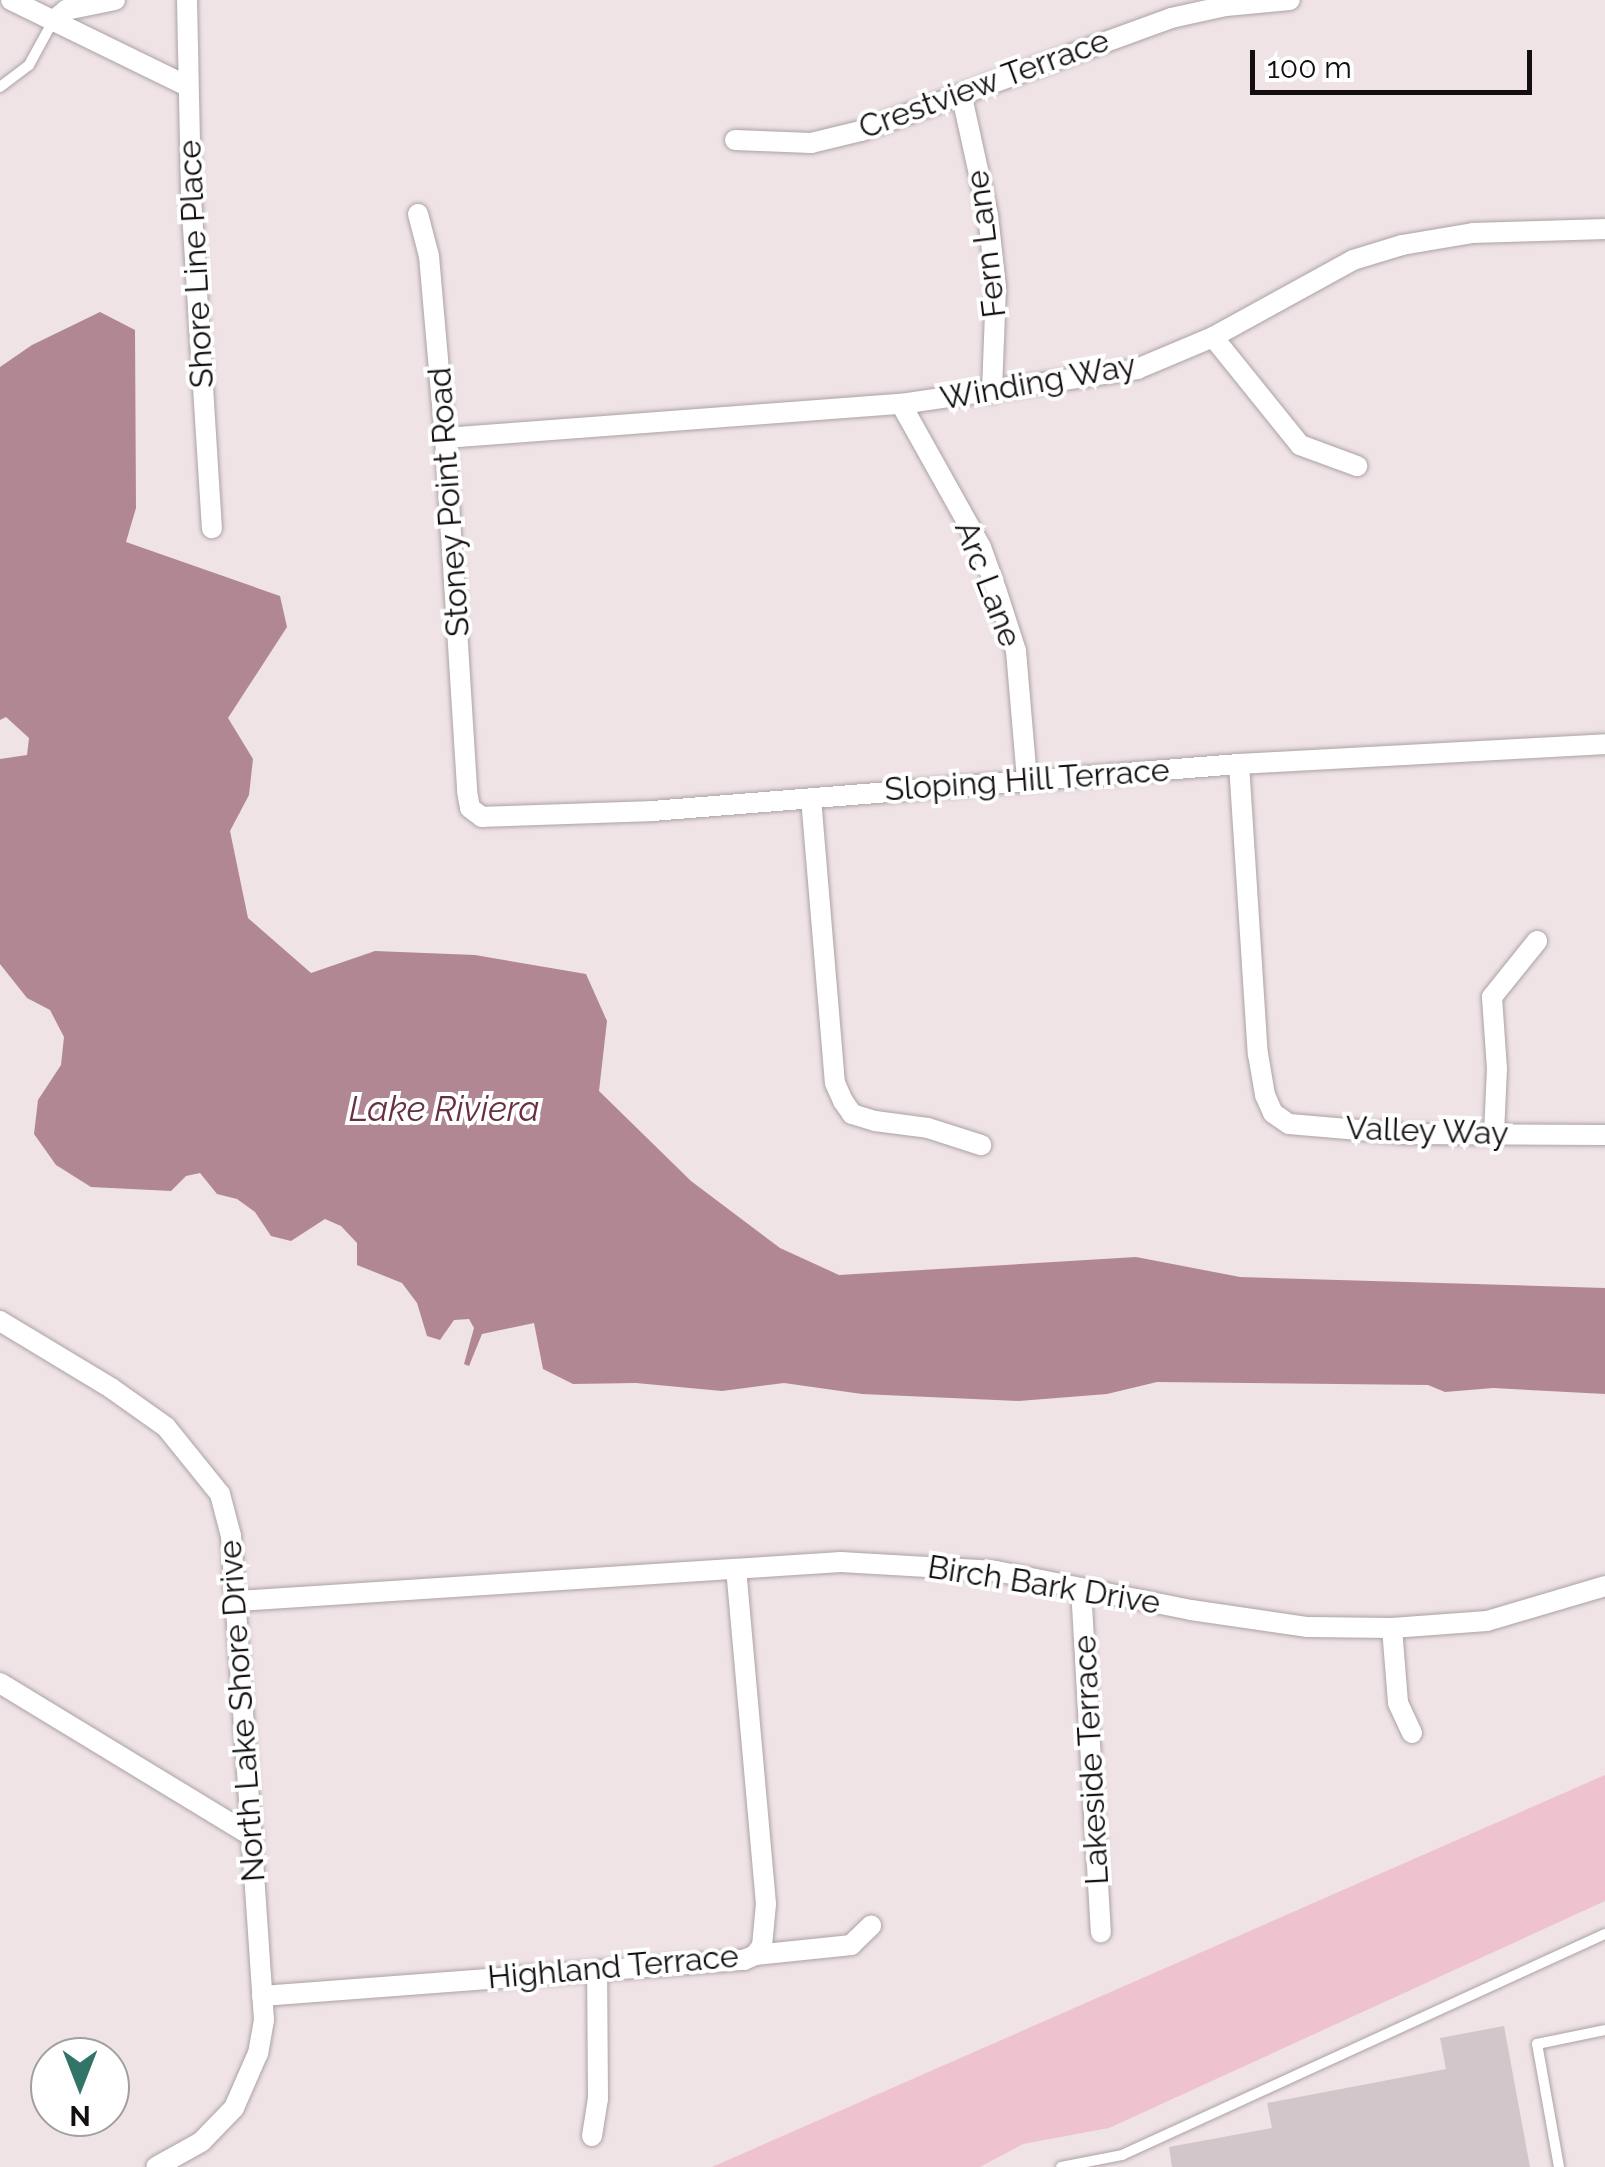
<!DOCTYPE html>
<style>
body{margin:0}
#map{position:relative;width:1605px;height:2167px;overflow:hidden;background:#efe3e6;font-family:Raleway,sans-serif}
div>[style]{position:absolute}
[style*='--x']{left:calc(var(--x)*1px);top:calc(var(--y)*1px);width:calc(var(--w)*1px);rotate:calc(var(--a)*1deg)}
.green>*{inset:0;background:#eec2cf}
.water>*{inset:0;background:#b28794}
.building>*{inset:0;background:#d2c6ca}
.roads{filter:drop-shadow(0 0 2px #aca2a5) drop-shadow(0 0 2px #aca2a5)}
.lane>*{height:10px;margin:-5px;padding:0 5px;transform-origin:5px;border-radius:5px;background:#fff}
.street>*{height:20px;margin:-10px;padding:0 10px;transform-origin:10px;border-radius:10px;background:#fff}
span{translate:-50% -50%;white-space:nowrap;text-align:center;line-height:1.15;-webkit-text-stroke:8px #fff;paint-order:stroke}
.street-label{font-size:32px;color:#130f10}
.water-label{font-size:35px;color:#682f44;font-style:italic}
.north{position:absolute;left:30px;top:2037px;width:100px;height:100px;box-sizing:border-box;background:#fff;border:2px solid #a19f9f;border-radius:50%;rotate:180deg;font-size:28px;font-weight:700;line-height:40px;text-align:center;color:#130f10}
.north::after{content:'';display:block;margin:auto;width:35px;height:45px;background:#327568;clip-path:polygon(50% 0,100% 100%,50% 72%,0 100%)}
.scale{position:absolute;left:1250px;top:50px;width:282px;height:45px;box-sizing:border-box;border:5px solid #130f10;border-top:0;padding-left:12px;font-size:30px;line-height:35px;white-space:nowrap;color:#130f10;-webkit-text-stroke:8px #fff;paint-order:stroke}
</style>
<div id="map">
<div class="green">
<div style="clip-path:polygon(1605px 1775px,1605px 1901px,1109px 2128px,1023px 2144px,980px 2167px,712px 2167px)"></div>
</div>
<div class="water">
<div style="clip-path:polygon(100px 312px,135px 330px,136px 508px,126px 542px,280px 596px,287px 627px,228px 718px,253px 759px,249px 795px,230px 831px,248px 918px,311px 973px,375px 951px,475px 955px,586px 974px,607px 1021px,599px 1091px,691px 1181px,780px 1248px,839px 1275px,1136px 1257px,1240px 1277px,1605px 1288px,1605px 1394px,1493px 1388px,1445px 1392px,1428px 1385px,1157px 1382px,1107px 1394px,1019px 1401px,862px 1394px,784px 1383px,722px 1391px,636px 1383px,573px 1384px,543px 1369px,534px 1323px,482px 1334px,469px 1366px,464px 1364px,474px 1328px,469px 1319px,454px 1320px,440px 1340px,427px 1336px,417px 1303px,402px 1283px,357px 1265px,357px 1243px,341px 1226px,325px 1219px,291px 1241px,271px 1236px,255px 1212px,237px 1199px,217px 1194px,200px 1173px,186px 1176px,171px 1191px,91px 1187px,56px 1165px,34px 1134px,38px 1100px,61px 1065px,64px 1037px,50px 1010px,27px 998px,0 964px,0 759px,27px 755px,29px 738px,6px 717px,0 720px,0 367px,32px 345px)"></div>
</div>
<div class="building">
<div style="clip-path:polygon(1504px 2026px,1530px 2167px,1172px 2167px,1169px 2147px,1272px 2128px,1267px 2103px,1446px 2069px,1440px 2038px)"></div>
</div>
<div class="roads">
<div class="lane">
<div style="--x:0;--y:87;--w:36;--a:-37"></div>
<div style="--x:29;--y:65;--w:50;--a:-61.4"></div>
<div style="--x:1061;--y:2167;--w:62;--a:-11.1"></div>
<div style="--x:1122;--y:2155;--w:531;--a:-24.59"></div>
<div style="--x:1559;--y:2167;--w:125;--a:-100.1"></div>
<div style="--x:1537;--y:2044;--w:69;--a:-11.6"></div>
</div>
<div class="street">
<div style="--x:11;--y:0;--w:196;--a:26"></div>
<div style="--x:187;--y:0;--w:196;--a:88.8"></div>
<div style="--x:191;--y:196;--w:333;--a:86.4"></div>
<div style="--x:53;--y:21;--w:17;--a:-40"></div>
<div style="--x:66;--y:10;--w:50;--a:-11.5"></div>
<div style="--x:962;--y:97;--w:121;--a:77.6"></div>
<div style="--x:988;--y:215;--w:72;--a:83.7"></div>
<div style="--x:996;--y:287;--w:106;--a:92.2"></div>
<div style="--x:735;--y:140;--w:76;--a:2.3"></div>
<div style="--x:811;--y:143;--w:51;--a:-13.5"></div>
<div style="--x:861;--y:131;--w:330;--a:-20"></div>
<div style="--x:1171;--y:18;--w:56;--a:-12.3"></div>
<div style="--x:1226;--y:6;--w:64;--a:-5.4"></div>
<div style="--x:418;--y:214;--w:43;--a:75.3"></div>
<div style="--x:429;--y:256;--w:183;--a:85"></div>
<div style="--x:445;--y:438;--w:354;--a:86.4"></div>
<div style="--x:467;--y:791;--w:17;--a:80"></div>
<div style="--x:470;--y:808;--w:15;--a:37"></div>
<div style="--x:482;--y:817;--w:170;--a:-2"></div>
<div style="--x:652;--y:811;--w:589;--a:-4.58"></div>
<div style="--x:1239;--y:764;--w:367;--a:-3.1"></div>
<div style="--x:1213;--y:337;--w:139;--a:51.1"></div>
<div style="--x:1300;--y:445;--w:61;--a:20.2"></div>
<div style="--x:901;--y:404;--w:164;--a:60.8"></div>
<div style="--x:981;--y:547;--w:48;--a:70.4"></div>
<div style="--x:997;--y:592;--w:62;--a:72.1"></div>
<div style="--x:1016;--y:651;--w:128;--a:85.1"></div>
<div style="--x:445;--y:438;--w:457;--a:-4.3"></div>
<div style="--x:901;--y:404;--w:239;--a:-8.4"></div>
<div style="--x:1137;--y:369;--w:82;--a:-22.8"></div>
<div style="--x:1213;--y:337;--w:160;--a:-28.8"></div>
<div style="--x:1353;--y:260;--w:51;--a:-17"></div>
<div style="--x:1402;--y:245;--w:72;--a:-9.6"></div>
<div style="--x:1473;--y:233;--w:132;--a:-1.7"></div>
<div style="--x:1239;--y:764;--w:291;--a:86.3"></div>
<div style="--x:1258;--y:1054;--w:42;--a:80.3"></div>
<div style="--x:1265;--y:1095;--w:20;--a:66"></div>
<div style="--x:1273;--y:1113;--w:19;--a:35"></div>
<div style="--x:1289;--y:1124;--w:117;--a:4.9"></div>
<div style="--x:1406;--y:1134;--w:199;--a:0.3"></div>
<div style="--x:811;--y:798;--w:286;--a:85.2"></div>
<div style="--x:835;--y:1083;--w:20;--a:66"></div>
<div style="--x:843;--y:1101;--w:16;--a:55"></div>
<div style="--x:852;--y:1114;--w:24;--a:17"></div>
<div style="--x:875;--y:1121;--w:53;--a:7.5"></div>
<div style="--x:928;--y:1128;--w:56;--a:17.8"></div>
<div style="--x:1494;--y:1134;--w:65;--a:-87.4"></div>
<div style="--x:1497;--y:1069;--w:72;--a:-94"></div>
<div style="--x:1492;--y:997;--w:72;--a:-51.2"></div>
<div style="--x:0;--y:1321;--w:130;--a:31.1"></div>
<div style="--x:111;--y:1388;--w:67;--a:35.3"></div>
<div style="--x:166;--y:1427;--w:86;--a:51.1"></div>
<div style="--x:220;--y:1494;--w:43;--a:75.3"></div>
<div style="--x:231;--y:1536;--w:485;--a:86.1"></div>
<div style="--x:264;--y:2020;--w:34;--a:100"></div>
<div style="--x:258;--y:2053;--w:60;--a:113.6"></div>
<div style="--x:234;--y:2108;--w:47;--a:134.1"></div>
<div style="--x:201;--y:2142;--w:51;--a:150.9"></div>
<div style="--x:1081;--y:1588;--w:345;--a:86.7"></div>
<div style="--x:238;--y:1601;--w:604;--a:-3.7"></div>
<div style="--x:841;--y:1562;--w:155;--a:3.3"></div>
<div style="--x:996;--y:1571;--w:199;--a:11.3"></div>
<div style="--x:1191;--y:1610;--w:118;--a:8.3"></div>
<div style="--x:1308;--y:1627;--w:84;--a:0.7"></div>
<div style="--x:1392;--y:1628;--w:95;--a:-4.2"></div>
<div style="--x:1487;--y:1621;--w:123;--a:-16.5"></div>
<div style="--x:1392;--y:1628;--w:75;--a:85.4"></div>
<div style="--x:1398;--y:1703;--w:33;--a:65"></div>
<div style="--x:0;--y:1683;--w:296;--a:31.3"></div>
<div style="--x:755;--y:1955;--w:97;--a:-5.9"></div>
<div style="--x:851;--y:1945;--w:28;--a:-44"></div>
<div style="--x:262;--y:1996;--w:483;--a:-4.3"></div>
<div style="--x:744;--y:1960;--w:12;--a:-24"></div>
<div style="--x:755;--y:1955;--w:11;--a:-52"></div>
<div style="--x:762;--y:1946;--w:42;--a:-84.6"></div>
<div style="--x:766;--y:1904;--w:336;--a:-95.1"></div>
<div style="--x:592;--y:2136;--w:37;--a:-81"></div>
<div style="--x:598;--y:2099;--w:129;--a:-90.4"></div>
</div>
</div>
<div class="street-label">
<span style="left:984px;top:84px;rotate:-20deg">Crestview Terrace</span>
<span style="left:986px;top:244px;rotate:-97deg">Fern Lane</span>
<span style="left:196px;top:264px;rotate:-93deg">Shore Line Place</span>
<span style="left:1038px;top:382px;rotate:-10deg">Winding Way</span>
<span style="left:449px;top:502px;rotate:-94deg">Stoney Point Road</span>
<span style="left:988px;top:584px;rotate:69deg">Arc Lane</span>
<span style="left:1027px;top:780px;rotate:-4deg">Sloping Hill Terrace</span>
<span style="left:1427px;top:1131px;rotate:2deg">Valley Way</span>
<span style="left:1044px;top:1585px;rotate:9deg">Birch Bark Drive</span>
<span style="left:242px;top:1711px;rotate:-94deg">North Lake Shore Drive</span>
<span style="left:1091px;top:1760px;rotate:-93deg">Lakeside Terrace</span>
<span style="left:613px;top:1967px;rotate:-5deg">Highland Terrace</span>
</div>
<div class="water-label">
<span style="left:444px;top:1109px">Lake Riviera</span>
</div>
<div class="north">N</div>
<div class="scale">100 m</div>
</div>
